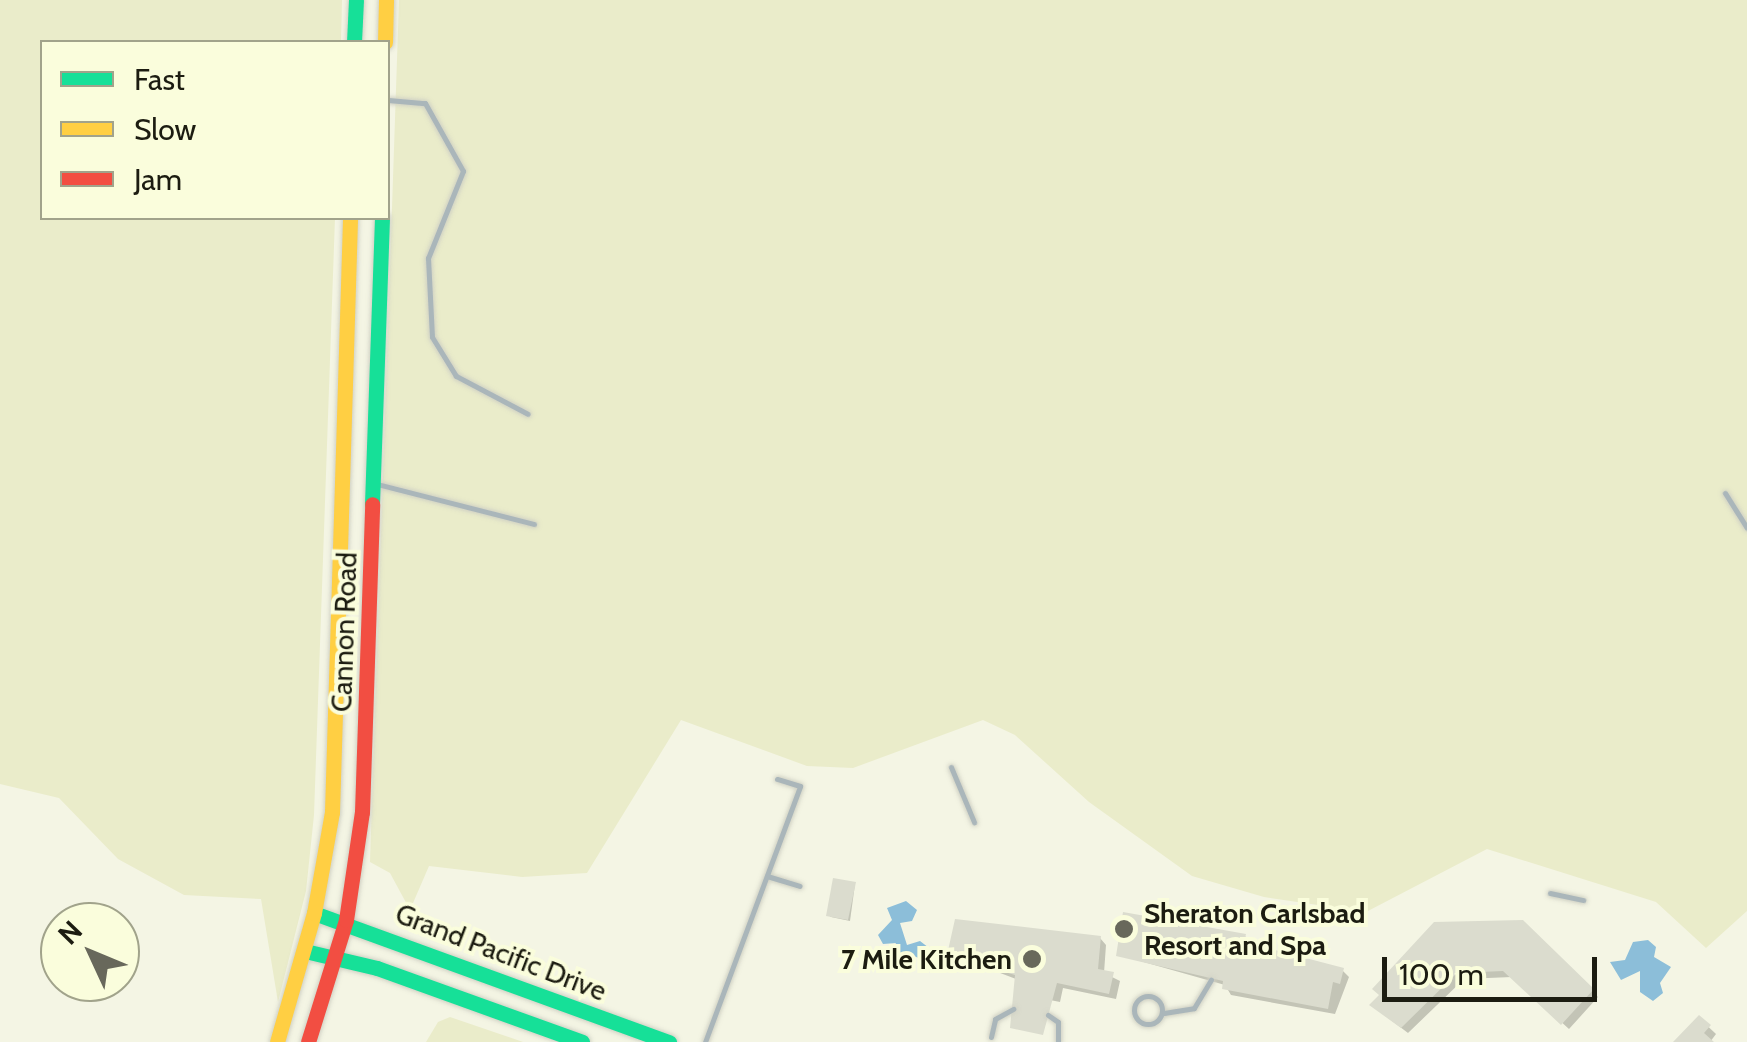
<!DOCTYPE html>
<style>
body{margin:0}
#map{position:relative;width:1747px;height:1042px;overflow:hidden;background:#f4f5e4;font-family:Cabin,sans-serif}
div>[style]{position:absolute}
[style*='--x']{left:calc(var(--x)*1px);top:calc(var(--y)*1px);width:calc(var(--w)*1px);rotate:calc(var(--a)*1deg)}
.green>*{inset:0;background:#eaecca}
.water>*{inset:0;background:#8cbed9}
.shadow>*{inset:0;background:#0003}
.building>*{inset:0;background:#dbdcce}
.roads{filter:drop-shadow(0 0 2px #d0d1c4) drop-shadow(0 0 2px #d0d1c4)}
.lane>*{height:5px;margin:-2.5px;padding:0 2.5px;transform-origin:2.5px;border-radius:2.5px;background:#aab6ba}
.lane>.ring{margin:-2.5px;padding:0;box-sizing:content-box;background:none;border:5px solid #aab6ba;border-radius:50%}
.fast>*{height:15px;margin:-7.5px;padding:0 7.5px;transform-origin:7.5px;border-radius:7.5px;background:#16e098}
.slow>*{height:15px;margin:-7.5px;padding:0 7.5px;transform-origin:7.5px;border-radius:7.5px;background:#ffcf43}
.jam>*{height:15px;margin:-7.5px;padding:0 7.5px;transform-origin:7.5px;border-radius:7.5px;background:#f24e42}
.dots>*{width:28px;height:28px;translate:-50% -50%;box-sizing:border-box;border:5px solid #fafddc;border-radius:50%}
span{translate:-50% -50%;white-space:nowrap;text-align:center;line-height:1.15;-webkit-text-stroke:8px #fafddc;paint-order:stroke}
.street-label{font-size:28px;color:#1c1c11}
.poi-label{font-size:28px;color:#1c1c11;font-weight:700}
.left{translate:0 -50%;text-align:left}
.right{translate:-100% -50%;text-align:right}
.legend{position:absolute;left:40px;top:40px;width:350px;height:180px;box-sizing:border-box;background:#fafddc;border:2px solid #a1a38b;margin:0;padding:12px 18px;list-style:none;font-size:30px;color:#1c1c11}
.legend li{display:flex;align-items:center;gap:20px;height:50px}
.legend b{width:50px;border:2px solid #a1a38b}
.north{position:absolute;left:40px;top:902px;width:100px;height:100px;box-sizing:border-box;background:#fafddc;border:2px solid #a1a38b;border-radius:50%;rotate:314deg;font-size:28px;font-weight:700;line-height:40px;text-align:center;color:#1c1c11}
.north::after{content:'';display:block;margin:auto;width:35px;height:45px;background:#68685b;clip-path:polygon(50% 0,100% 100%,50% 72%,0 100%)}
.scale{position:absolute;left:1382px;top:957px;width:215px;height:45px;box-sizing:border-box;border:5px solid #1c1c11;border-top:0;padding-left:12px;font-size:30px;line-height:35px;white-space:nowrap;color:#1c1c11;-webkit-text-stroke:8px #fafddc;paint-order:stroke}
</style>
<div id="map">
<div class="green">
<div style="clip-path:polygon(0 0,342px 0,341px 42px,42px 42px,42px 218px,335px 218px,314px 815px,306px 891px,278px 1002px,261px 899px,184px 895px,118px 859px,59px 798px,0 784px)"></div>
<div style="clip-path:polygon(399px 0,1747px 0,1747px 911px,1706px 948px,1656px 902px,1487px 849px,1366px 912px,1264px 897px,1192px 876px,1089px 802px,1015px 735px,983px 720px,853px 768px,807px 766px,681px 720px,587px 873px,522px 877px,429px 866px,410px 910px,390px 873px,370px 862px)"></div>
<div style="clip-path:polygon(450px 1017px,523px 1042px,426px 1042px,438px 1022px)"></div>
</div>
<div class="water">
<div style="clip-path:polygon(906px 901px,917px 910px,912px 921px,900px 923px,907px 945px,920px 941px,933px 951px,925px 961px,914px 956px,904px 970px,889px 958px,896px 943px,883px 944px,878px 935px,892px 920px,887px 908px)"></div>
<div style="clip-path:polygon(1648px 940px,1656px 947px,1654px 957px,1671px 967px,1660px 983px,1663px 993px,1653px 1001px,1640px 992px,1640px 971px,1621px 980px,1610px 962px,1625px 960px,1633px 942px)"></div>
</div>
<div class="shadow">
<div style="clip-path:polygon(855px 884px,850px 921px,831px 917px,828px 915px)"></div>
<div style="clip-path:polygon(1522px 923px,1598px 997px,1569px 1029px,1512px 977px,1464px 979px,1408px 1033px,1379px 1011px)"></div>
<div style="clip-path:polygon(1245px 936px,1251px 946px,1342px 970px,1349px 977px,1335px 1014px,1231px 995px,1225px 985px,1119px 955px)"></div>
<div style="clip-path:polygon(1100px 938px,1106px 945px,1104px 973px,1120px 981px,1116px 999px,1063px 988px,1060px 1002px,1050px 1000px,1016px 979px,950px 954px)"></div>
<div style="clip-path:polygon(1699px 1018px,1716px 1034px,1710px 1042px,1676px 1042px)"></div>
</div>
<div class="building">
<div style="clip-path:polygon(833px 878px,856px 882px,848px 920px,826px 916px)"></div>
<div style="clip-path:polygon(1123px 912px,1246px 934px,1244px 942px,1344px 968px,1340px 984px,1333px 982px,1328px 1009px,1222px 989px,1223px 981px,1116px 956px)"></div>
<div style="clip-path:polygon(955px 919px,1101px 936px,1098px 969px,1114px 972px,1109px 994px,1057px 983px,1043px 1035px,1010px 1028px,1015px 975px,947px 955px)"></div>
<div style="clip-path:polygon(1523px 920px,1594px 989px,1561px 1025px,1503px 971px,1457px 973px,1401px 1028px,1369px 1005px,1379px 995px,1372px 989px,1434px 922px)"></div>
<div style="clip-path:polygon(1699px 1015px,1711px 1025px,1704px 1033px,1714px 1042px,1673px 1042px)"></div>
</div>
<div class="roads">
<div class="lane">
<div style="--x:388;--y:100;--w:37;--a:5"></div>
<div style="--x:425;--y:103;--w:78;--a:60.8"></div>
<div style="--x:463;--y:171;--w:94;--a:111.9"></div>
<div style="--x:428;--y:258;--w:79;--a:87.1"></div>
<div style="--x:432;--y:337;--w:46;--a:58.4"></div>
<div style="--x:456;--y:376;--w:81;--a:27.8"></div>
<div style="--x:377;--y:484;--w:162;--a:14.3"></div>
<div style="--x:1725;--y:493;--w:41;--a:57.8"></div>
<div style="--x:951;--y:767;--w:60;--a:67.3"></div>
<div style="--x:767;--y:876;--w:34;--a:17"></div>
<div style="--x:1550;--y:893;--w:34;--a:12"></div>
<div class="ring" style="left:1134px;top:996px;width:23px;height:23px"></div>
<div style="--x:1164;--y:1013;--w:30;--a:-9"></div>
<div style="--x:1194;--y:1008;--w:33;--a:-59"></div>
<div style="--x:1048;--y:1015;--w:12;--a:35"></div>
<div style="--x:1058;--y:1022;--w:20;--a:90"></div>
<div style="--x:991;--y:1037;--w:18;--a:-77"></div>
<div style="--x:995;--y:1019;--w:21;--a:-29"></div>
<div style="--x:705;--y:1042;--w:273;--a:-69.6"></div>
<div style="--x:800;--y:786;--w:24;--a:-163"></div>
</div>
<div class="fast">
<div style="--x:354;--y:42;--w:42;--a:-87.3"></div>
<div style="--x:372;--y:504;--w:286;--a:-88"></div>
<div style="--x:314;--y:913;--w:378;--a:20"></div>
<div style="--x:305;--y:951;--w:74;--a:13.3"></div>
<div style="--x:377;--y:968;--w:218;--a:19.8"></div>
</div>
<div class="slow">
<div style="--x:385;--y:42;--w:42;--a:-88.6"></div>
<div style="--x:277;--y:1042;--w:134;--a:-74"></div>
<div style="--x:314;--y:913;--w:103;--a:-79.9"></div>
<div style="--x:332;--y:812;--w:594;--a:-88.26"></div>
</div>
<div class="jam">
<div style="--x:308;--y:1042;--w:128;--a:-72.7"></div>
<div style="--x:346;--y:920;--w:109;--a:-81.6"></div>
<div style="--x:362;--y:812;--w:308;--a:-88.1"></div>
</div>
</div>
<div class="dots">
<div style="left:1124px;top:929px;background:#68685b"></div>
<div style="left:1032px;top:959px;background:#68685b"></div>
</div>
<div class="street-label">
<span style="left:344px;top:632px;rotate:-88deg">Cannon Road</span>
<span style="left:501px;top:952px;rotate:21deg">Grand Pacific Drive</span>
</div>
<div class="poi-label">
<span class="left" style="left:1144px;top:929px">Sheraton Carlsbad<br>Resort and Spa</span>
<span class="right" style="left:1012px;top:959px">7 Mile Kitchen</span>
</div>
<ul class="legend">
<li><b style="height:12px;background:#16e098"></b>Fast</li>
<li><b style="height:12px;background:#ffcf43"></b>Slow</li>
<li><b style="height:12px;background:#f24e42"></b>Jam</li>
</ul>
<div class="north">N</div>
<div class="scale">100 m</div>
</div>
